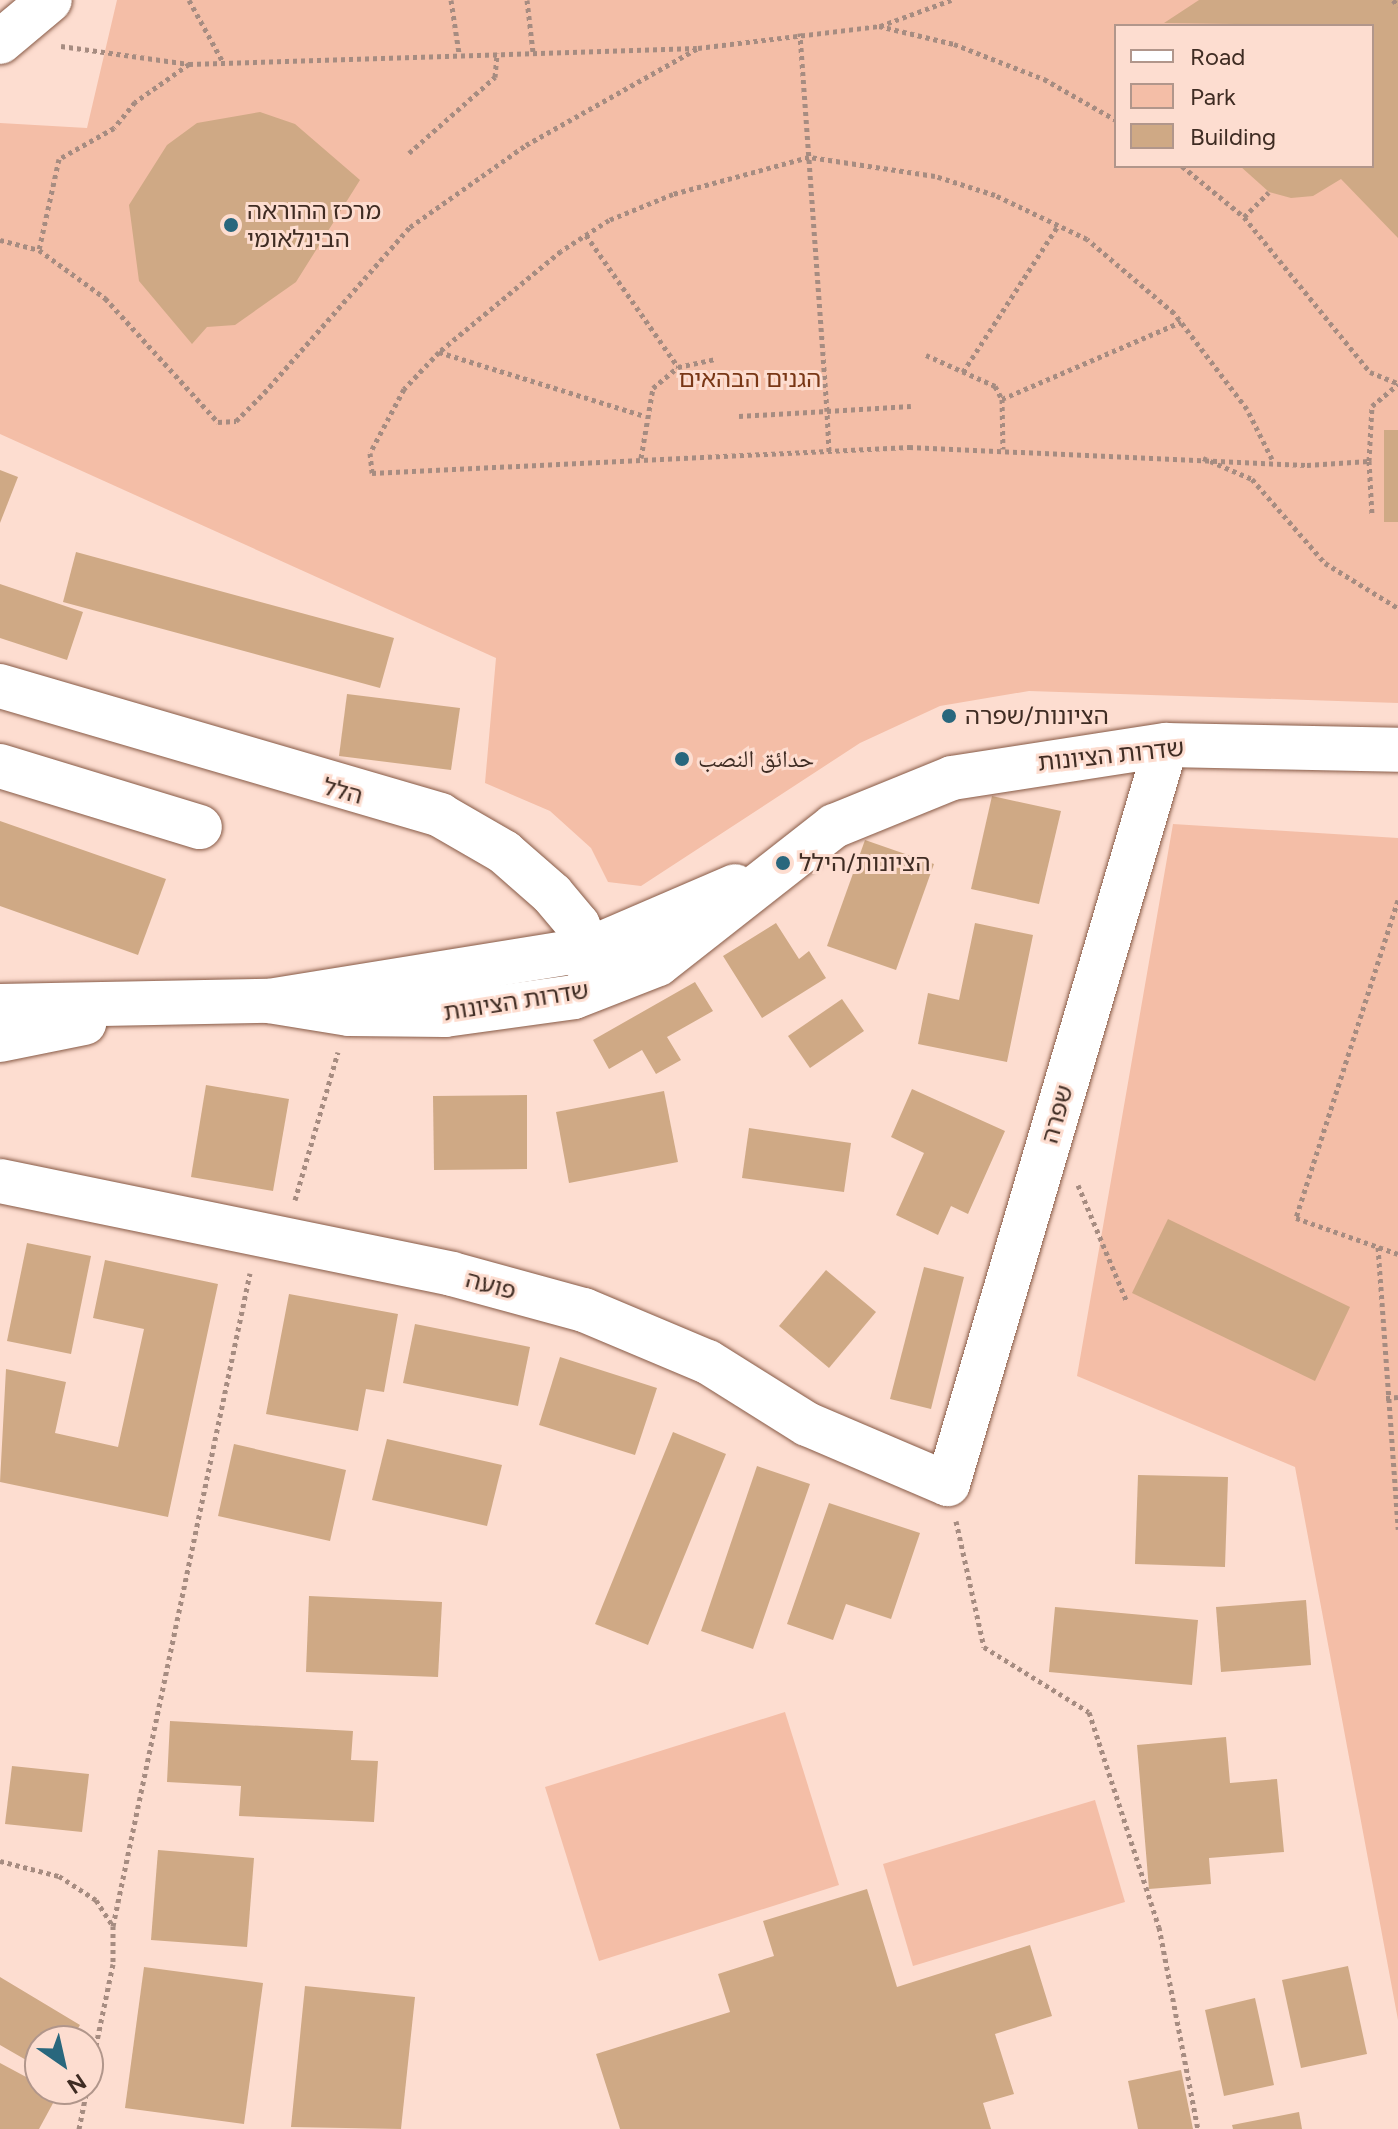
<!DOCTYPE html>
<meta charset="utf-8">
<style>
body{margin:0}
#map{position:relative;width:1398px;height:2129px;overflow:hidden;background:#fdddd0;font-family:Figtree,"Noto Naskh Arabic","Noto Sans Hebrew",sans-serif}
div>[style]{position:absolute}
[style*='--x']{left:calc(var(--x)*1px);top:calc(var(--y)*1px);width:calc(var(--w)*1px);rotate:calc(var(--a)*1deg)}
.green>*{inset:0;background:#f4bea7}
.building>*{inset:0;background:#cfa985}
.path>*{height:5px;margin-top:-2.5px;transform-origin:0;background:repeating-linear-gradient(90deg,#a68c81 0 4px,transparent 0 8px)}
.roads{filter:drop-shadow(0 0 2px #875a46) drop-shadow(0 0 2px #875a46)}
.minor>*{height:44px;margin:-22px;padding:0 22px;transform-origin:22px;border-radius:22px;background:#fff}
.dots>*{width:22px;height:22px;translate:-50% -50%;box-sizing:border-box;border:4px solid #fdddd0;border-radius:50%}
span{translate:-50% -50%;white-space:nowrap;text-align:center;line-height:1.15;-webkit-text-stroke:6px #fdddd0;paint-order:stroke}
.poi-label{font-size:24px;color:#3f2c23}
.left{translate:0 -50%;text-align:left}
.park-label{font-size:24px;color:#793716}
.street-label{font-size:24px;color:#3f2c23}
.legend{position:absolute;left:1114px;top:24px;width:260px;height:144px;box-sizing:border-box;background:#fdddd0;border:2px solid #b1968b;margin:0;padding:10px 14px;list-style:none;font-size:24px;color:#3f2c23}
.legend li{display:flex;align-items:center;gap:16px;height:40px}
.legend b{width:40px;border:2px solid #b1968b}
.north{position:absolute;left:24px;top:2025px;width:80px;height:80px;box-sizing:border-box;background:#fdddd0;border:2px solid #b1968b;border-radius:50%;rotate:146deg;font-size:22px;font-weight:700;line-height:32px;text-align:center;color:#3f2c23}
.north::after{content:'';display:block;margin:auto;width:28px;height:36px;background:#29677d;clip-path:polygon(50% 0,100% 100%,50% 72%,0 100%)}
</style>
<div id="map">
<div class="green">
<div style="clip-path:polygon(evenodd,117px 0,1398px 0,1398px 703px,1029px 691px,940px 706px,860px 743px,641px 886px,608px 882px,591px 848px,550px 811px,485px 783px,496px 658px,0 434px,0 123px,87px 128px,117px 0,1116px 26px,1372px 26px,1372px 166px,1116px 166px,1116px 26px)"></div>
<div style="clip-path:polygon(1173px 824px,1398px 838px,1398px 2020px,1295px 1467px,1077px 1376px)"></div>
<div style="clip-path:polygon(785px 1712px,839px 1885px,599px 1961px,545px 1787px)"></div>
<div style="clip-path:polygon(1095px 1800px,1125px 1902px,913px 1966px,883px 1864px)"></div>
</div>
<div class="building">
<div style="clip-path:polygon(1199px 0,1398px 0,1398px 238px,1341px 179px,1313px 196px,1291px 198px,1269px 192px,1240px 166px,1372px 166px,1372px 26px,1164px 23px)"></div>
<div style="clip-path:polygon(260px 112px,295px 124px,360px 180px,296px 282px,235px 325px,207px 327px,192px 344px,139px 281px,129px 205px,167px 145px,197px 123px)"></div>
<div style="clip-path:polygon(1384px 430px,1398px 430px,1398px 522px,1384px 522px)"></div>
<div style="clip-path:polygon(0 470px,18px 477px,0 523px)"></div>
<div style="clip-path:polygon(76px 552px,394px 638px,380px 688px,63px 602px)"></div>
<div style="clip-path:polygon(0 584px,83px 612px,67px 660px,0 638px)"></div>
<div style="clip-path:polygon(347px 694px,460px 708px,451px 770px,339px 756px)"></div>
<div style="clip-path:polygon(992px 796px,1061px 811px,1039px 904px,971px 889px)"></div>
<div style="clip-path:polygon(0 821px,166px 879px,138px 955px,0 906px)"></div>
<div style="clip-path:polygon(865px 840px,934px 864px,896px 970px,827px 946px)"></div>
<div style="clip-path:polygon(776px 923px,799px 959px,809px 951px,826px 978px,762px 1018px,723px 956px)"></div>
<div style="clip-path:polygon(975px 923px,1033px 935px,1007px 1062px,918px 1044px,928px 993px,959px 1000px)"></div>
<div style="clip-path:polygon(695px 982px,713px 1011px,667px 1037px,681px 1060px,656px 1074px,642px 1050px,609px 1069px,593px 1040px)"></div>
<div style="clip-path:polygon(842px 999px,864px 1031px,810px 1068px,788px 1036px)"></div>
<div style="clip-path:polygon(206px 1085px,289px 1099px,273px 1191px,191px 1177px)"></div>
<div style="clip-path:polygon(912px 1089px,1005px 1131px,968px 1214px,951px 1206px,938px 1235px,896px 1215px,924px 1153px,891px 1137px)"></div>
<div style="clip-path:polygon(664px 1091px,678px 1162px,569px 1183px,556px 1112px)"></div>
<div style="clip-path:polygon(527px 1095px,527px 1169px,434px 1170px,433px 1096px)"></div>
<div style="clip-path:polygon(749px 1128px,851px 1143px,844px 1192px,742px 1178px)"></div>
<div style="clip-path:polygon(1168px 1219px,1350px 1307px,1315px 1381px,1132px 1293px)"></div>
<div style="clip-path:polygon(27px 1243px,91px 1256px,71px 1354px,7px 1341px)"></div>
<div style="clip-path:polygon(105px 1260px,218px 1284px,168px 1517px,0 1482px,6px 1369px,66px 1382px,55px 1433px,118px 1447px,144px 1329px,93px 1318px)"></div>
<div style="clip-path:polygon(924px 1267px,964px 1277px,931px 1409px,890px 1399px)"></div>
<div style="clip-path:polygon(826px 1270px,876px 1312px,829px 1368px,779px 1326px)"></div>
<div style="clip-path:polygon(289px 1294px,398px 1314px,384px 1392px,366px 1389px,358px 1431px,266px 1414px)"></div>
<div style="clip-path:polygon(415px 1324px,530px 1347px,518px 1406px,403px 1383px)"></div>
<div style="clip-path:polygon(560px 1357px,657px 1388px,635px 1455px,539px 1425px)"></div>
<div style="clip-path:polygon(673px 1432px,726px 1454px,648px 1645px,595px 1624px)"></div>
<div style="clip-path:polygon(387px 1439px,502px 1465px,487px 1526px,372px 1500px)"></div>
<div style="clip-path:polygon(234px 1444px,346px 1470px,330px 1541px,218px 1516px)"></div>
<div style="clip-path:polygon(757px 1466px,810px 1484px,753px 1649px,701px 1631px)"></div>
<div style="clip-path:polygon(1138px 1475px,1228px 1477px,1225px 1567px,1135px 1564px)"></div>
<div style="clip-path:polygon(829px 1503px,920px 1533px,891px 1619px,846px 1604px,833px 1640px,787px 1624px)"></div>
<div style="clip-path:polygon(309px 1596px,442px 1602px,438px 1677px,306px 1672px)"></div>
<div style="clip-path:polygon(1306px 1600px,1311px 1665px,1221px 1672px,1216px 1607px)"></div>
<div style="clip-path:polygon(1055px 1607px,1198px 1620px,1192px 1685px,1049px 1672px)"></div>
<div style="clip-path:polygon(170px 1721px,353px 1731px,351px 1760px,378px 1761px,374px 1822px,239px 1816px,241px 1786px,167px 1782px)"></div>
<div style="clip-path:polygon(1226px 1737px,1230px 1783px,1277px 1779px,1284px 1852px,1209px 1858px,1211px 1884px,1149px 1889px,1137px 1745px)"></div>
<div style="clip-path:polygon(12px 1766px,89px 1774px,82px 1832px,5px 1824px)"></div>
<div style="clip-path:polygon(158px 1850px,254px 1858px,247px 1947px,151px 1940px)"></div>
<div style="clip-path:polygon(867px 1889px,897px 1987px,1030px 1945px,1052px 2016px,995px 2034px,1014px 2094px,983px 2103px,991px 2129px,620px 2129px,596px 2054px,730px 2012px,718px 1974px,774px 1956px,763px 1921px)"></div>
<div style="clip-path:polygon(1348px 1966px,1367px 2054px,1301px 2068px,1282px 1980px)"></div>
<div style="clip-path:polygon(144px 1967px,263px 1983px,244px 2124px,125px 2108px)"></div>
<div style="clip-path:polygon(0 1977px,80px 2025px,70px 2041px,40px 2041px,40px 2068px,0 2045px)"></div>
<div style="clip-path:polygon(305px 1986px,415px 1997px,401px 2129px,291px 2127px)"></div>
<div style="clip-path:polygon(1255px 1998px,1274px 2085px,1224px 2096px,1205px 2010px)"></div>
<div style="clip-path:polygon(0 2063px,58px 2094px,39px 2129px,0 2129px)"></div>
<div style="clip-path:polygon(1181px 2070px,1193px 2129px,1138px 2129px,1128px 2081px)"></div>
<div style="clip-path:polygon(1299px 2112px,1302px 2129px,1233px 2129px,1232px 2125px)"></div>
</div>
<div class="path">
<div style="--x:189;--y:0;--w:71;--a:61.3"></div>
<div style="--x:451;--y:0;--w:54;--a:81.4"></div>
<div style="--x:527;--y:0;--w:52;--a:83.4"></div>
<div style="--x:1393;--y:0;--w:8;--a:50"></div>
<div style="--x:880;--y:26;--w:76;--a:-20.1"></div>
<div style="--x:61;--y:46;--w:129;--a:8"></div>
<div style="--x:189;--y:64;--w:508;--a:-1.8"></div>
<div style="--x:189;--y:64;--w:66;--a:144.9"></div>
<div style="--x:135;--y:102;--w:33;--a:129"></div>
<div style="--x:114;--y:128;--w:63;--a:150.6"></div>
<div style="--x:59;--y:159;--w:93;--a:102.4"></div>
<div style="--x:39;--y:250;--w:82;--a:36"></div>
<div style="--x:105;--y:298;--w:168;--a:47.7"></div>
<div style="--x:218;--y:422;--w:18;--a:-3"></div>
<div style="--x:236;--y:421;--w:40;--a:-45"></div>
<div style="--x:264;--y:393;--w:221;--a:-48.7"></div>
<div style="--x:410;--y:227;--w:142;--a:-35.3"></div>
<div style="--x:526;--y:145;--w:197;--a:-29.4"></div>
<div style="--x:698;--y:48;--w:182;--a:-6.9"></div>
<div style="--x:879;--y:26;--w:77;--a:13.5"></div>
<div style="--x:954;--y:44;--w:97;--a:21.3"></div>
<div style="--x:1044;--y:79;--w:83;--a:29.7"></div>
<div style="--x:409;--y:153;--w:115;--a:-41.5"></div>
<div style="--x:495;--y:77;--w:24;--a:-85"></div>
<div style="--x:1182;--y:166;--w:80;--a:39.4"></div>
<div style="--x:1244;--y:217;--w:200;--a:50.9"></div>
<div style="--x:1370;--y:372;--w:29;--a:22"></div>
<div style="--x:1244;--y:217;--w:35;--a:-45"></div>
<div style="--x:586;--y:235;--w:161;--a:55.1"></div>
<div style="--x:0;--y:240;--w:40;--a:14.4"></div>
<div style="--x:439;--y:352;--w:215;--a:17.3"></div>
<div style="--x:926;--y:355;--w:76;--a:24.2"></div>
<div style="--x:995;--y:386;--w:15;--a:62"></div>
<div style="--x:1002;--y:399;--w:50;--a:88.9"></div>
<div style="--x:963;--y:372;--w:176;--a:-57"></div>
<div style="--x:1002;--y:399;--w:195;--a:-23.3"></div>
<div style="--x:739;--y:416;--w:88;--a:-3.3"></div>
<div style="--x:827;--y:411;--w:379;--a:-94.1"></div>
<div style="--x:829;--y:451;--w:40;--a:-92.9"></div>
<div style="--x:827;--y:411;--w:84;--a:-3.4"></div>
<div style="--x:641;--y:458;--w:71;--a:-80.3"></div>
<div style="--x:653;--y:388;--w:33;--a:-40"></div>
<div style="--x:678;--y:367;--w:39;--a:-12"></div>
<div style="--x:1203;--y:458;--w:53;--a:23.2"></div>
<div style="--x:1252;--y:479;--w:111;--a:49"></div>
<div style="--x:1325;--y:563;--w:86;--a:31.7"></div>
<div style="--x:1272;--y:459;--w:56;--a:-116.6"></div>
<div style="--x:1247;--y:409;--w:121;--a:-127.2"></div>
<div style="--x:1174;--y:313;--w:114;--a:-139.6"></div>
<div style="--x:1087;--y:239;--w:102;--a:-154.4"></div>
<div style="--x:995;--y:195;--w:63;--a:-162.4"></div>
<div style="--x:935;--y:176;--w:127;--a:-171.4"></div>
<div style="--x:809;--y:157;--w:141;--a:164.8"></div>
<div style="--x:673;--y:194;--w:69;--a:157.9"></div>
<div style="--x:609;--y:220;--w:57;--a:147.1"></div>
<div style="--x:561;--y:251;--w:158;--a:140.4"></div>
<div style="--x:439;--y:352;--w:51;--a:133.4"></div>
<div style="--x:404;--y:389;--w:72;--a:118"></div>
<div style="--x:370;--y:453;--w:20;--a:84"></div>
<div style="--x:372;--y:473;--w:538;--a:-2.77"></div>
<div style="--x:909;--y:447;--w:398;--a:2.6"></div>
<div style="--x:1307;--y:465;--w:62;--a:-3.7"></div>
<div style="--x:1369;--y:461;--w:55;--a:-86.9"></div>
<div style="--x:1372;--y:406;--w:34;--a:-40"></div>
<div style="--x:1369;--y:461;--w:54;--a:86.8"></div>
<div style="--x:1398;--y:900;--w:334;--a:107.8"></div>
<div style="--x:1296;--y:1218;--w:108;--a:19.4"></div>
<div style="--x:1078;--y:1185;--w:125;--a:67.3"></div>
<div style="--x:295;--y:1200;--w:154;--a:-73.8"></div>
<div style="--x:1378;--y:1247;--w:283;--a:85.9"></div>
<div style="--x:1386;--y:1398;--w:12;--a:-5"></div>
<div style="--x:956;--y:1521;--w:129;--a:77.5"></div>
<div style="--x:984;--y:1647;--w:123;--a:31.8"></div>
<div style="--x:1089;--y:1712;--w:226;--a:72"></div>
<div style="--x:1159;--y:1927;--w:206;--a:79.1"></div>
<div style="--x:0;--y:1861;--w:61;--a:14.3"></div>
<div style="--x:59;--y:1876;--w:44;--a:33"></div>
<div style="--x:96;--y:1900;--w:31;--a:57"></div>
<div style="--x:113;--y:1926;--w:38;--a:90"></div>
<div style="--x:113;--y:1964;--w:123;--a:101.8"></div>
<div style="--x:113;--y:1926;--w:667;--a:-78.15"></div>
<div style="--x:79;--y:2129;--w:41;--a:-78.7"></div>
</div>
<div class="roads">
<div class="minor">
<div style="--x:0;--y:42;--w:65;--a:-40"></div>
<div style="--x:0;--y:686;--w:459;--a:16.3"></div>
<div style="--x:440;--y:815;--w:74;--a:30"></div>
<div style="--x:504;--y:852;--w:64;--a:41.2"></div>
<div style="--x:552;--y:894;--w:40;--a:50"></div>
<div style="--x:578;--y:925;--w:36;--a:67"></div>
<div style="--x:592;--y:958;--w:18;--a:96"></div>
<div style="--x:0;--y:766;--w:209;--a:17"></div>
<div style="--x:269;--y:1001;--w:81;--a:9.2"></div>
<div style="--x:349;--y:1014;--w:96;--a:0.6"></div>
<div style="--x:445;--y:1015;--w:130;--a:-7.9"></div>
<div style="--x:574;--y:997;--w:90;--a:-21.4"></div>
<div style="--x:658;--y:964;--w:224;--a:-38.1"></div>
<div style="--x:834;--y:826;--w:127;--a:-22.1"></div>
<div style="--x:952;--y:778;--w:217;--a:-8.8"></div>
<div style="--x:1166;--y:745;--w:232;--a:1.2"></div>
<div style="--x:0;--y:1006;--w:269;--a:-1.1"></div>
<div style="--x:269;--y:1001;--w:324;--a:-9.2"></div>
<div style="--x:589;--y:949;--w:159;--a:-23.3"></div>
<div style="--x:0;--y:1040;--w:86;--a:-11.4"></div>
<div style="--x:0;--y:1181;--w:461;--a:11.6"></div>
<div style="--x:452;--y:1274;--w:137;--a:15.3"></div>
<div style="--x:584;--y:1310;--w:134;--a:22.8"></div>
<div style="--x:708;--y:1362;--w:117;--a:32.1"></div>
<div style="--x:807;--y:1424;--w:153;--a:23.1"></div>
<div style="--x:948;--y:1484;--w:770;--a:-73.56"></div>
</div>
</div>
<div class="dots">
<div style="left:231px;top:225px;background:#29677d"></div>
<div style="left:949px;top:716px;background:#29677d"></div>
<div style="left:682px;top:759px;background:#29677d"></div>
<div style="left:783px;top:863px;background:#29677d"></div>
</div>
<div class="poi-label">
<span class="left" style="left:247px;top:225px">מרכז ההוראה<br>הבינלאומי</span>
<span class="left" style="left:965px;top:716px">הציונות/שפרה</span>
<span class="left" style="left:698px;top:759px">حدائق النصب</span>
<span class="left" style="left:799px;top:863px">הציונות/הילל</span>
</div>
<div class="park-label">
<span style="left:750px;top:379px">הגנים הבהאים</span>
</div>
<div class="street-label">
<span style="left:1111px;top:755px;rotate:-6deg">שדרות הציונות</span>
<span style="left:343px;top:791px;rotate:15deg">הלל</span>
<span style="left:516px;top:1001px;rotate:-9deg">שדרות הציונות</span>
<span style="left:1057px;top:1114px;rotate:-74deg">שפרה</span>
<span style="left:491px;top:1285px;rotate:15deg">פועה</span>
</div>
<ul class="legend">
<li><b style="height:10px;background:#fff"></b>Road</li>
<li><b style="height:22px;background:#f4bea7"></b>Park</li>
<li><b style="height:22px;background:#cfa985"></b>Building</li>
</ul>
<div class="north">N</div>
</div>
